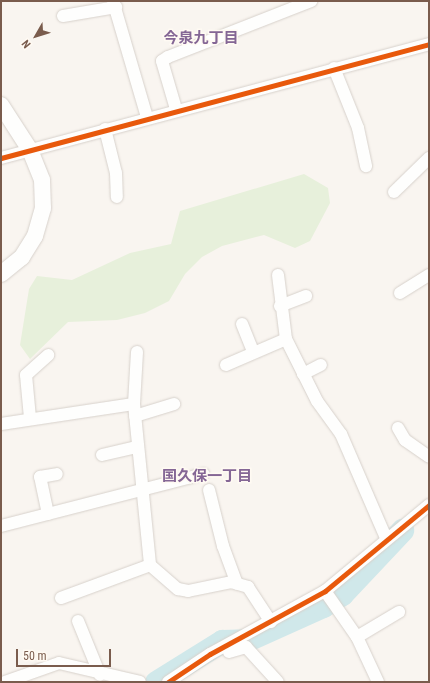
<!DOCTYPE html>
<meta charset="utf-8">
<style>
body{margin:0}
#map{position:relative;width:430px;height:683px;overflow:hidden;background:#f9f5f0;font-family:"Roboto Condensed","Noto Sans JP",sans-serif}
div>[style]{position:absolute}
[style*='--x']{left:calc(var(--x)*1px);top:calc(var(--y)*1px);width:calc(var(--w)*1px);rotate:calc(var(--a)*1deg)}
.green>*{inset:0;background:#e7f0db}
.river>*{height:23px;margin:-11.5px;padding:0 11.5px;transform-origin:11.5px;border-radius:11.5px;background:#d0e8ea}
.roads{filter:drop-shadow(0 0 1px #d7d1cb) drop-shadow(0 0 1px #d7d1cb)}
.minor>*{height:12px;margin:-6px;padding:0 6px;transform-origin:6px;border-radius:6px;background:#fefefd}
.tertiary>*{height:16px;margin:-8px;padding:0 8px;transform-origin:8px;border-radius:8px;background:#fefefd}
.cycleway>*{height:5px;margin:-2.5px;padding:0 2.5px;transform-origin:2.5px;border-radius:2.5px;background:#e8590c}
span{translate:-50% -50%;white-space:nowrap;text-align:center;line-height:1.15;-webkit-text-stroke:3px #fffaf3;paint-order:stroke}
.neighbourhood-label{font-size:15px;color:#846695;font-weight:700}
.frame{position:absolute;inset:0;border:2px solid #7a5c4d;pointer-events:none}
.north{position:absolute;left:16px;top:16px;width:40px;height:40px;-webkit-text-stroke:3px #fffaf3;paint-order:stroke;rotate:231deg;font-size:11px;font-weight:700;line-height:16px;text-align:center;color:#7a5c4d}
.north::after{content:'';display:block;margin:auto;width:14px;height:18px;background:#7a5c4d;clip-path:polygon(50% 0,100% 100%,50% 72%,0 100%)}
.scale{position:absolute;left:16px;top:649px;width:95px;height:18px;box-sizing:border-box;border:2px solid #7a5c4d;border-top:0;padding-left:5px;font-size:12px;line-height:14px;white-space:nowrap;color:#7a5c4d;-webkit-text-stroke:3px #fffaf3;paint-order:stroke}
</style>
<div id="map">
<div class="green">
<div style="clip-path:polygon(304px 174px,328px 188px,330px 203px,310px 241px,295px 248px,264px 235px,222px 246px,202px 257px,185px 274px,169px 301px,145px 313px,117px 320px,68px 322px,30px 359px,20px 345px,29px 289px,37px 276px,72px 280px,130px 253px,171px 244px,180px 211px)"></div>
</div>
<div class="river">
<div style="--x:156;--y:682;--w:78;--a:-31.8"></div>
<div style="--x:222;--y:641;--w:25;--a:-2"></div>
<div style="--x:247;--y:640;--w:83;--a:-24.1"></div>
<div style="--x:323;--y:606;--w:22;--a:-32"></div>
<div style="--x:342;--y:594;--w:88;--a:-46.8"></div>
</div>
<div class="roads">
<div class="minor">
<div style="--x:113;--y:1;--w:121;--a:73.7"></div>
<div style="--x:63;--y:16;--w:54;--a:-9.6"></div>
<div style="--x:334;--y:68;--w:65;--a:68.2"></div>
<div style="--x:358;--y:128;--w:39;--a:78"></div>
<div style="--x:176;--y:109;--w:50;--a:-106.3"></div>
<div style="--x:162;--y:61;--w:7;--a:-34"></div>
<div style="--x:168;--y:57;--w:154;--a:-21.4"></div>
<div style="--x:105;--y:129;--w:45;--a:76"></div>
<div style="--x:116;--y:173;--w:24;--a:88"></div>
<div style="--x:1;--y:158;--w:443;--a:-14.9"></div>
<div style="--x:394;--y:192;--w:49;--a:-44.2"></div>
<div style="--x:278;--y:275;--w:64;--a:82.9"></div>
<div style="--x:286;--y:339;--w:69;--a:63.4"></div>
<div style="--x:317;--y:401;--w:41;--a:54"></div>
<div style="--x:341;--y:434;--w:113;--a:66.6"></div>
<div style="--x:400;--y:293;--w:34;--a:-32"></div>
<div style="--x:280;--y:306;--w:28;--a:-21"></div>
<div style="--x:242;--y:324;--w:29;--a:68"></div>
<div style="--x:137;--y:352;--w:52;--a:93.3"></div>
<div style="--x:134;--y:404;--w:162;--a:84.3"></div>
<div style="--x:150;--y:565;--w:37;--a:41"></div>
<div style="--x:178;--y:589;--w:10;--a:11"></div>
<div style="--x:188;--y:591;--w:44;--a:-11.8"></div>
<div style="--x:231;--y:582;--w:18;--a:16"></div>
<div style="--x:248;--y:587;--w:42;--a:56.7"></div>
<div style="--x:226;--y:365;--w:65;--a:-23.4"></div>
<div style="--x:303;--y:374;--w:20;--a:-27"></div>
<div style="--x:135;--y:416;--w:41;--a:-17.1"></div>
<div style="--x:30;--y:418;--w:43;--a:-95.3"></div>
<div style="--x:26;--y:375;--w:30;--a:-42"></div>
<div style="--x:1;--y:424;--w:134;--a:-8.6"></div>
<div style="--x:398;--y:428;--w:14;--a:60"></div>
<div style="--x:405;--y:440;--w:29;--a:35"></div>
<div style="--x:102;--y:455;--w:36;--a:-13"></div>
<div style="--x:209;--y:490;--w:58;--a:76"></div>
<div style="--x:223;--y:546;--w:40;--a:69.8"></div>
<div style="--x:48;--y:514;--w:38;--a:-102"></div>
<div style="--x:40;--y:477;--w:17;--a:-10"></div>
<div style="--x:1;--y:526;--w:209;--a:-14.4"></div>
<div style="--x:325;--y:591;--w:56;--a:55.2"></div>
<div style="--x:357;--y:637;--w:49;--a:-30.8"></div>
<div style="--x:61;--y:598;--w:95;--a:-20.3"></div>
<div style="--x:78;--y:621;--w:58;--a:67.8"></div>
<div style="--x:357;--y:637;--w:50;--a:65"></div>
<div style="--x:229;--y:652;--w:18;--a:-16"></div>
<div style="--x:246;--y:647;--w:47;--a:47.6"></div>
<div style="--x:5;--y:682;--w:57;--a:-19.4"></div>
<div style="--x:59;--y:663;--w:83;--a:13.2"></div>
<div style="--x:168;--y:682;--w:50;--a:-33.7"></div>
<div style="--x:210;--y:654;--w:131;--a:-28.7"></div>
<div style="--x:325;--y:591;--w:135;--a:-39.6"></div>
</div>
<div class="tertiary">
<div style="--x:1;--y:105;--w:54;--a:57.2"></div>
<div style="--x:30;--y:150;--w:32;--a:68"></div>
<div style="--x:42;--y:180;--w:28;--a:88"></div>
<div style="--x:43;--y:208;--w:29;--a:106"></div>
<div style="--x:35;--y:236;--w:25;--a:122"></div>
<div style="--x:22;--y:257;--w:27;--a:141"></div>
</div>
</div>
<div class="cycleway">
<div style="--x:1;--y:158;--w:443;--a:-14.9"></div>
<div style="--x:168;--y:682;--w:50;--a:-33.7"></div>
<div style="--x:210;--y:654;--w:131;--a:-28.7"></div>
<div style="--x:325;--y:591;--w:135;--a:-39.6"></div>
</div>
<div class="neighbourhood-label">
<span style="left:201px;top:39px">今泉九丁目</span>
<span style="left:207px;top:477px">国久保一丁目</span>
</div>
<div class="frame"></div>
<div class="north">N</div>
<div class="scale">50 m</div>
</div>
